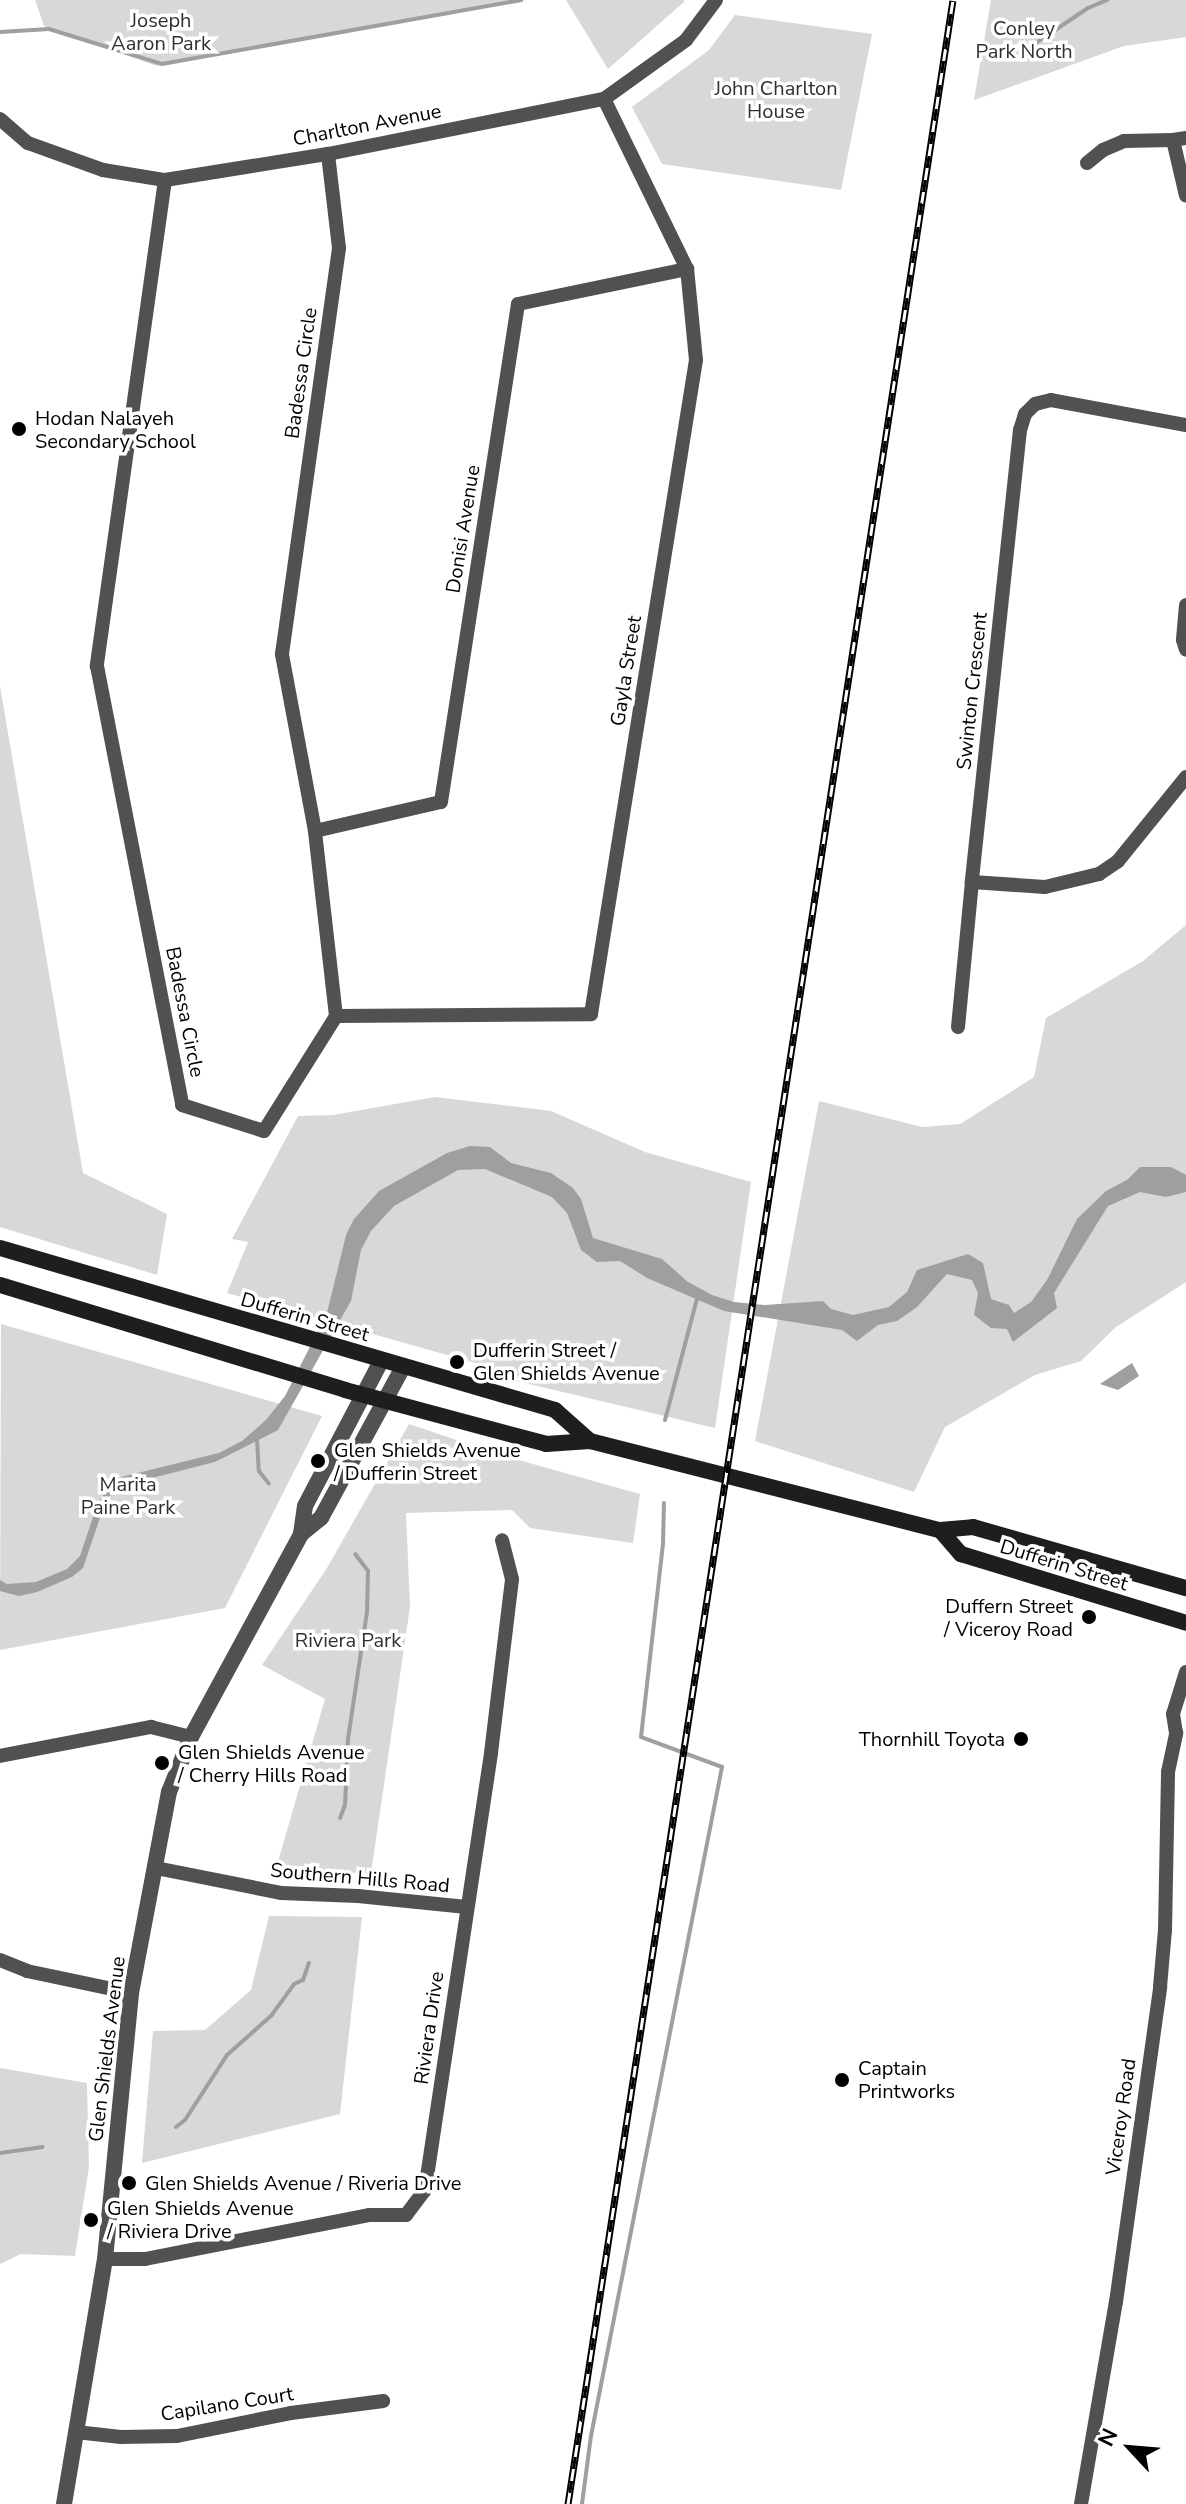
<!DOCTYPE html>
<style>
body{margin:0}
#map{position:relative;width:1186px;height:2504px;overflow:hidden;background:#fff;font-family:"Nunito Sans",sans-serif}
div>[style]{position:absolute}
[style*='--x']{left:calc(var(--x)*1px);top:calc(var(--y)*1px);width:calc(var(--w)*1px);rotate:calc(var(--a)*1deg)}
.green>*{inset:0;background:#d8d8d8}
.water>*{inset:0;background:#9f9f9f}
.stream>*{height:4px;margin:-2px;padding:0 2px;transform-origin:2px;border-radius:2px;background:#9f9f9f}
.minor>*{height:14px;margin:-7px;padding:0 7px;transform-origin:7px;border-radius:7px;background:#515151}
.tertiary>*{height:16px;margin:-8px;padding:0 8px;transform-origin:8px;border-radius:8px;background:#515151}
.secondary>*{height:16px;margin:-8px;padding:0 8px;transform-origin:8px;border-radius:8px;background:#1e1e1e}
.rail>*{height:7px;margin-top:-3.5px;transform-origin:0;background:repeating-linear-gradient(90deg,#fff 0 12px,#000 0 24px);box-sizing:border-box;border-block:2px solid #000}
.dots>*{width:22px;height:22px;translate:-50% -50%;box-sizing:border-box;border:4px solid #fff;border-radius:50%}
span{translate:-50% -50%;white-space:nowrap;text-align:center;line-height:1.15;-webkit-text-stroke:7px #fff;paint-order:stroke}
.park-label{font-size:20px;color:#2f2f2f}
.street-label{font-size:20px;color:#000}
.poi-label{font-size:20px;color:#000}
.left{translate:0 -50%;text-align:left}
.right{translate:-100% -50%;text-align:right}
.north{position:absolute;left:1090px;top:2408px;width:80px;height:80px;-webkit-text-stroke:6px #fff;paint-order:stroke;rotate:296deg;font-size:22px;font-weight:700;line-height:32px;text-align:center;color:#000}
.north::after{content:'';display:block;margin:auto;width:28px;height:36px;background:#000;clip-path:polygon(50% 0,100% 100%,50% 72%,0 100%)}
</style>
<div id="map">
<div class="green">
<div style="clip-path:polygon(35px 0,512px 0,157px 66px,44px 26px)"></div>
<div style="clip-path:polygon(566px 0,683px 0,685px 1px,608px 69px)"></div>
<div style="clip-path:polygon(991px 0,1186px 0,1186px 37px,1124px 46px,974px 100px)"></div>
<div style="clip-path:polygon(735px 15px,872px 34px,841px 190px,662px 164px,632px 107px,709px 50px)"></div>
<div style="clip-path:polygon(0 686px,83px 1173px,167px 1214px,157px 1275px,0 1227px)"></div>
<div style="clip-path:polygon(1186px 925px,1186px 1282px,1116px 1327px,1081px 1361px,1035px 1375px,945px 1427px,914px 1492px,755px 1441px,819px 1101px,922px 1127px,960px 1124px,1034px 1077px,1046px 1018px,1143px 961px)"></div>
<div style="clip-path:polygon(435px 1097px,551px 1111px,645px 1152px,751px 1182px,715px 1428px,512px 1380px,479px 1364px,227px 1293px,248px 1242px,232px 1239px,298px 1116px,333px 1115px)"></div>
<div style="clip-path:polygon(1px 1324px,322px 1416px,225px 1608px,0 1650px)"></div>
<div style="clip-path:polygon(409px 1424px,501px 1455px,640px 1494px,633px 1543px,530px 1528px,512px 1510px,406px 1513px,410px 1607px,371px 1873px,275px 1872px,325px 1699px,262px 1665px,327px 1568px)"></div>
<div style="clip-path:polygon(269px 1916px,362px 1917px,340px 2114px,142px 2163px,153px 2031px,205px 2030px,251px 1990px)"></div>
<div style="clip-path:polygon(0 2068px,87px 2083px,89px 2167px,75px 2256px,21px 2254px,0 2264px)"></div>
</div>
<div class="water">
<div style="clip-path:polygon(470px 1146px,490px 1147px,511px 1163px,551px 1173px,573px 1188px,581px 1199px,593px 1238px,662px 1259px,688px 1282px,712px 1295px,734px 1302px,765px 1305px,823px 1301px,831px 1309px,853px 1315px,889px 1307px,907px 1292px,917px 1270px,968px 1254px,983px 1263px,991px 1299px,1009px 1305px,1014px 1313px,1031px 1302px,1047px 1280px,1077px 1219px,1106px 1191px,1127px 1180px,1140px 1167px,1171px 1167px,1186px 1175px,1186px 1192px,1166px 1197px,1140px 1192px,1108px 1206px,1054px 1293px,1057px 1308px,1013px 1342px,1007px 1329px,991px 1328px,974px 1315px,978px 1293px,972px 1280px,947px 1274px,917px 1307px,897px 1321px,878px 1325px,857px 1341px,842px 1330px,724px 1311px,647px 1278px,620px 1261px,597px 1262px,581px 1250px,567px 1213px,552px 1197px,485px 1169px,458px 1170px,394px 1206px,371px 1231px,361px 1250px,351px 1301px,278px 1430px,215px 1462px,116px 1487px,105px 1503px,83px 1568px,72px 1577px,37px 1592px,19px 1596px,0 1591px,0 1580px,7px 1584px,36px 1582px,67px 1569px,80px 1556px,97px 1505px,113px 1479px,219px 1453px,242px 1441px,266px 1420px,285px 1396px,327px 1313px,346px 1235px,354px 1219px,379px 1191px,447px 1153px)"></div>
<div style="clip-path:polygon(1132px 1363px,1139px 1376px,1118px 1390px,1100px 1384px)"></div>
</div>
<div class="stream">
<div style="--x:0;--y:32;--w:49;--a:-3.5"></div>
<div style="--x:49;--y:29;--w:118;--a:17.2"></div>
<div style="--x:162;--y:64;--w:365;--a:-10.1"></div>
<div style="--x:1027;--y:49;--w:73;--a:-33.9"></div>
<div style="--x:1088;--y:8;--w:21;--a:-23"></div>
<div style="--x:665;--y:1420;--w:129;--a:-75.2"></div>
<div style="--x:257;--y:1438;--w:33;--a:87"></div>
<div style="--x:259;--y:1471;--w:16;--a:52"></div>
<div style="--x:340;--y:1818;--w:14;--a:-69"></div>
<div style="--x:345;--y:1805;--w:66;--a:-87.4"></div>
<div style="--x:348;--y:1739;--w:128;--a:-81.5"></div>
<div style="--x:367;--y:1612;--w:41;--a:-88.6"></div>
<div style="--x:368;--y:1571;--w:21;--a:-127"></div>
<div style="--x:176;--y:2127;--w:11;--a:-38"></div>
<div style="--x:185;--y:2120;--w:77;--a:-57.1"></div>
<div style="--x:227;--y:2055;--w:59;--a:-41.6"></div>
<div style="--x:271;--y:2016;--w:39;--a:-54"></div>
<div style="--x:294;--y:1984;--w:10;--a:-24"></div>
<div style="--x:303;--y:1980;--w:18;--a:-71"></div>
<div style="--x:0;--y:2153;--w:43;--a:-7.9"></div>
<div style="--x:582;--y:2504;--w:69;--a:-82.5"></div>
<div style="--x:591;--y:2436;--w:682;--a:-78.92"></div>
<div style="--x:722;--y:1767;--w:86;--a:-159.7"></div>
<div style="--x:641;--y:1737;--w:195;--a:-83.5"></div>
<div style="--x:663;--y:1543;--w:40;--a:-88.6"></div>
</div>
<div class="minor">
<div style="--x:0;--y:119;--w:37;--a:41"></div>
<div style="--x:28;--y:143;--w:80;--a:19.8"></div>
<div style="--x:103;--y:170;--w:63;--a:9.2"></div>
<div style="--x:165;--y:180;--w:165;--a:-9.1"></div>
<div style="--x:328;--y:154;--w:281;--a:-11.3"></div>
<div style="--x:604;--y:99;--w:101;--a:-35.7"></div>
<div style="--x:686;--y:40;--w:50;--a:-53.1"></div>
<div style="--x:1186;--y:138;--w:13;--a:171"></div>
<div style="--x:1173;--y:140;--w:57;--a:76.9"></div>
<div style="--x:1087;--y:163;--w:21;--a:-39"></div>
<div style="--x:1103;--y:150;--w:23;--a:-23"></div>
<div style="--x:1124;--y:141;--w:49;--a:-1.2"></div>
<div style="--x:165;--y:180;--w:491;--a:98"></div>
<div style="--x:97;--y:666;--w:447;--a:79"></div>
<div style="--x:182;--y:1105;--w:86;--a:17.6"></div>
<div style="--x:264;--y:1131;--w:136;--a:-57.9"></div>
<div style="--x:336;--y:1016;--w:186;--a:-96.5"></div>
<div style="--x:315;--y:831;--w:180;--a:-100.6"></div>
<div style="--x:282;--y:654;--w:410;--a:-82"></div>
<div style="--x:339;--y:248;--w:95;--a:-96.7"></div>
<div style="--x:1186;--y:425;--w:137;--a:-169.5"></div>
<div style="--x:1051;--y:400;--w:16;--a:166"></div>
<div style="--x:1035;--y:404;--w:14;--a:135"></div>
<div style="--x:1025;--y:414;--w:17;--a:107"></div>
<div style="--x:1020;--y:430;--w:455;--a:96.1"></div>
<div style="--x:972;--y:882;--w:73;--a:3.9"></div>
<div style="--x:1045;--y:887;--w:56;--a:-13.5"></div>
<div style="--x:1099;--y:874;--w:23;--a:-34"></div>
<div style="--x:1118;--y:861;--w:108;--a:-51"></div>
<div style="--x:1186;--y:605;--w:35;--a:95"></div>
<div style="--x:1183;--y:640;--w:10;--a:73"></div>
<div style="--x:315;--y:831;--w:129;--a:-13"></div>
<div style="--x:441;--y:802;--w:504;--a:-81.21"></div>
<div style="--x:518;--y:304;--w:173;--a:-11.7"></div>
<div style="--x:336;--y:1016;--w:255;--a:-0.4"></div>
<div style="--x:591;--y:1014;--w:662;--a:-80.88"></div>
<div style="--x:696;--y:360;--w:91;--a:-95.6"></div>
<div style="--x:687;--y:269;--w:189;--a:-116"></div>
<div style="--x:958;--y:1027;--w:146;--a:-84.5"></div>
<div style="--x:0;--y:1756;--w:154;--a:-10.9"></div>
<div style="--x:151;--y:1727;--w:41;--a:14"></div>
<div style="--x:156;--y:1868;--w:127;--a:11.3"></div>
<div style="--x:281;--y:1893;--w:77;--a:2.2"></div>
<div style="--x:358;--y:1896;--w:109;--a:5.8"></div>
<div style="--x:0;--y:1960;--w:29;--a:22"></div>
<div style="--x:27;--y:1971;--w:106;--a:11.9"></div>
<div style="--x:105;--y:2259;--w:40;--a:0"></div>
<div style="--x:145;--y:2259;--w:228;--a:-11.1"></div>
<div style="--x:369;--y:2215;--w:37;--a:0"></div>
<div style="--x:406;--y:2215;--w:31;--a:-53"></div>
<div style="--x:425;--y:2190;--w:442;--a:-81.4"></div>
<div style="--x:491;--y:1753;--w:175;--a:-83.1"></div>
<div style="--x:512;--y:1579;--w:40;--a:-104.4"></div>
<div style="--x:76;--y:2432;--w:45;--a:6.3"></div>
<div style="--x:121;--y:2437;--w:56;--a:-1"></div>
<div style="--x:177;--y:2436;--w:116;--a:-11.4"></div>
<div style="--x:291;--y:2413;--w:93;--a:-7.4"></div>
<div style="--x:1081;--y:2504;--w:205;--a:-80.2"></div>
<div style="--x:1116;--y:2302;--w:318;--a:-82"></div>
<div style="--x:1160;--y:1987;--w:57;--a:-85"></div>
<div style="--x:1165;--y:1930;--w:158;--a:-88.9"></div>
<div style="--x:1168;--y:1772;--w:40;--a:-78"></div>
<div style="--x:1176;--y:1733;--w:19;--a:-99"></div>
<div style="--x:1173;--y:1714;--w:44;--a:-72.8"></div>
</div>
<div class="tertiary">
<div style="--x:301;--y:1534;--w:26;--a:-39"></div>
<div style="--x:321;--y:1518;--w:172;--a:-61.5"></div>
<div style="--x:64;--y:2504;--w:248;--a:-80.5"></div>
<div style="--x:105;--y:2259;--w:267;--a:-84.4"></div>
<div style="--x:131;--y:1993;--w:205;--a:-79.3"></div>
<div style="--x:169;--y:1792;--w:59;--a:-68.2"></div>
<div style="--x:191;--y:1737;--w:231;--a:-61.5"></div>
<div style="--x:301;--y:1534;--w:28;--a:-82"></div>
<div style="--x:305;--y:1506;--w:164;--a:-62.3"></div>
</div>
<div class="secondary">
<div style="--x:0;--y:1248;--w:578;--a:16.27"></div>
<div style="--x:555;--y:1410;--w:47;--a:41.5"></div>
<div style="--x:0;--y:1285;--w:361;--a:16.9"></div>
<div style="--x:345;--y:1390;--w:208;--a:15"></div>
<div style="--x:546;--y:1444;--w:44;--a:-3.9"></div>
<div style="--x:590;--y:1441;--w:361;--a:14.3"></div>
<div style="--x:940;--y:1530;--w:33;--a:-5"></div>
<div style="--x:973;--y:1527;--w:222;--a:16"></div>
<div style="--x:940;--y:1530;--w:32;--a:49"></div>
<div style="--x:961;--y:1554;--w:235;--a:17"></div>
</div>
<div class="rail">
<div style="--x:568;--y:2504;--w:2533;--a:-81.26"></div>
</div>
<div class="dots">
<div style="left:19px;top:429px;background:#000"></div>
<div style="left:457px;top:1362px;background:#000"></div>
<div style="left:318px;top:1461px;background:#000"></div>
<div style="left:1089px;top:1617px;background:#000"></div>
<div style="left:1021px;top:1739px;background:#000"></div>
<div style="left:162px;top:1763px;background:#000"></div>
<div style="left:842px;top:2080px;background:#000"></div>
<div style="left:129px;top:2183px;background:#000"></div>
<div style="left:91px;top:2220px;background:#000"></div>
</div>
<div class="park-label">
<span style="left:161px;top:32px">Joseph<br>Aaron Park</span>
<span style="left:1024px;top:40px">Conley<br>Park North</span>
<span style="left:776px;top:100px">John Charlton<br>House</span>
<span style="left:128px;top:1496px">Marita<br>Paine Park</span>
<span style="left:348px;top:1640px">Riviera Park</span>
</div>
<div class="street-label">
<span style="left:367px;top:125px;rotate:-11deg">Charlton Avenue</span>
<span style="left:301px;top:373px;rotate:-82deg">Badessa Circle</span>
<span style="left:463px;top:529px;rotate:-81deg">Donisi Avenue</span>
<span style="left:626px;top:671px;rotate:-81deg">Gayla Street</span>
<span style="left:972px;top:691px;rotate:-84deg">Swinton Crescent</span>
<span style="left:185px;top:1012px;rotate:79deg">Badessa Circle</span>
<span style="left:305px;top:1317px;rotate:16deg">Dufferin Street</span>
<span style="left:1064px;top:1565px;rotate:17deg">Dufferin Street</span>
<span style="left:360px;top:1878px;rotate:5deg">Southern Hills Road</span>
<span style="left:429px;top:2028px;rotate:-82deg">Riviera Drive</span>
<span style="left:107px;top:2049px;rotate:-83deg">Glen Shields Avenue</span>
<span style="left:1121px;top:2117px;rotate:-82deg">Viceroy Road</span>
<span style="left:227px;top:2404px;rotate:-9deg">Capilano Court</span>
</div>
<div class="poi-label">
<span class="left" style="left:35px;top:430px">Hodan Nalayeh<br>Secondary School</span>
<span class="left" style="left:473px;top:1362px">Dufferin Street /<br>Glen Shields Avenue</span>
<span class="left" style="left:334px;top:1462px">Glen Shields Avenue<br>/ Dufferin Street</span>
<span class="right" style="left:1073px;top:1618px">Duffern Street<br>/ Viceroy Road</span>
<span class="right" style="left:1005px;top:1739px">Thornhill Toyota</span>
<span class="left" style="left:178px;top:1764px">Glen Shields Avenue<br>/ Cherry Hills Road</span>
<span class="left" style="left:858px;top:2080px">Captain<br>Printworks</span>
<span class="left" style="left:145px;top:2183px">Glen Shields Avenue / Riveria Drive</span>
<span class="left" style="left:107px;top:2220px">Glen Shields Avenue<br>/ Riviera Drive</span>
</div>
<div class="north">N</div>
</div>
